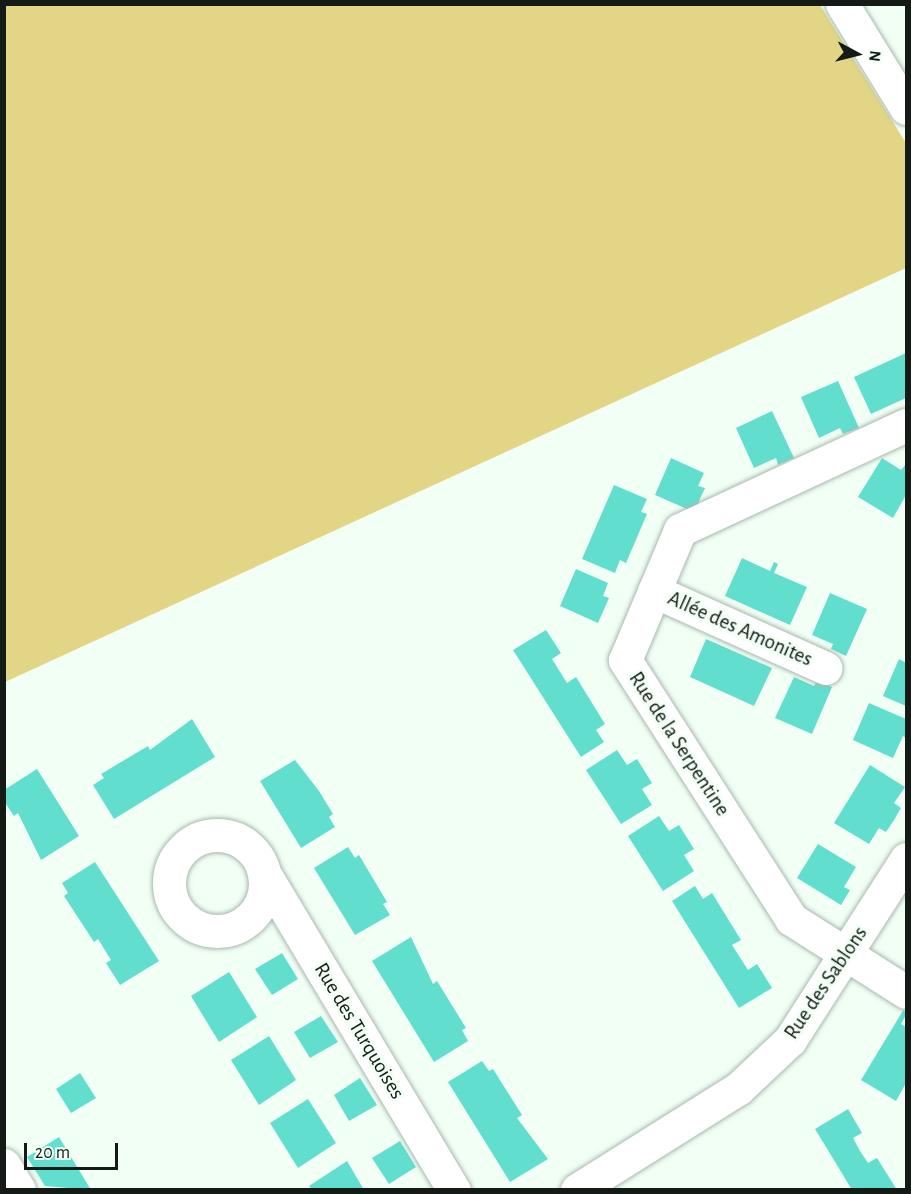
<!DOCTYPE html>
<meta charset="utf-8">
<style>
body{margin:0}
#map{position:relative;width:911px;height:1194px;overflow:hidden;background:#f1fff5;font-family:"Alegreya Sans",sans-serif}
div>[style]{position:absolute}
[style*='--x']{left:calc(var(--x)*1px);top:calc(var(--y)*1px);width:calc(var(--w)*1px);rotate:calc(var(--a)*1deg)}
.green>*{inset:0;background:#e2d586}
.building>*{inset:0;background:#61dece}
.roads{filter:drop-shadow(0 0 2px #a9b9ae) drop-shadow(0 0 2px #a9b9ae)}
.street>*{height:33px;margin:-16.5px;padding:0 16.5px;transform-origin:16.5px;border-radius:16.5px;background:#fff}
.street>.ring{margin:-16.5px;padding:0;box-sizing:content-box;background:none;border:33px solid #fff;border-radius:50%}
span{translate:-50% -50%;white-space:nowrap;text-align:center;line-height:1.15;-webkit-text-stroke:6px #f1fff5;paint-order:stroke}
.street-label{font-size:21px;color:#141a16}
.frame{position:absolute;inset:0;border:6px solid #141a16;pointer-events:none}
.north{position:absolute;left:827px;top:24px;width:60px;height:60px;-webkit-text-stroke:4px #f1fff5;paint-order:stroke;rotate:97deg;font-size:16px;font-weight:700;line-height:24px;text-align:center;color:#141a16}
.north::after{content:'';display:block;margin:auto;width:21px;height:27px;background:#141a16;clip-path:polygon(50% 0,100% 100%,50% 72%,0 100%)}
.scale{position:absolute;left:24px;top:1143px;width:94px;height:27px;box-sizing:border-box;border:3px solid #141a16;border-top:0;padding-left:8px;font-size:18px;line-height:21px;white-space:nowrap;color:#141a16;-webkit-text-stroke:4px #f1fff5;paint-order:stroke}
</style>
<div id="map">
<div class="green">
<div style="clip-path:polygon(4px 5px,820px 5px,906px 143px,906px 268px,5px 682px)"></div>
</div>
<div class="building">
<div style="clip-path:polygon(906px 353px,906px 398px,871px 414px,854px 377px)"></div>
<div style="clip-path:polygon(838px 381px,859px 428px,843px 434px,840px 428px,819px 438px,801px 397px)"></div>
<div style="clip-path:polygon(772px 411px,794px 458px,778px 465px,776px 458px,754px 468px,736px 428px)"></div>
<div style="clip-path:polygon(671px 458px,704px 473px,698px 486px,705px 488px,694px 512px,655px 495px)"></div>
<div style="clip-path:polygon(882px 458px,901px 470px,906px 464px,906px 495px,893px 518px,858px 497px)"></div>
<div style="clip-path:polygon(614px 485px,647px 499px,641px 512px,647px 514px,626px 563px,620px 560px,615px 573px,582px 559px)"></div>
<div style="clip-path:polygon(742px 558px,770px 571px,774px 562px,778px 564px,774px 573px,807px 587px,790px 625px,725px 596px)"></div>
<div style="clip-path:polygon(576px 569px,608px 583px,603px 596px,609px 598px,598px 623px,560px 606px)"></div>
<div style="clip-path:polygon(830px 593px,867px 609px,846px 656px,831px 649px,833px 644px,812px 635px)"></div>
<div style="clip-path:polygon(546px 630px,561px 653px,552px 659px,567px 683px,576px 677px,605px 724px,596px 730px,604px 742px,581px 757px,513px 650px)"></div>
<div style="clip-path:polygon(706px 639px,772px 668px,754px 706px,690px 677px)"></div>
<div style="clip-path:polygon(899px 659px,906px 663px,906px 706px,883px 696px)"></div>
<div style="clip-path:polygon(794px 677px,814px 686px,817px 680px,832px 687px,812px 734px,775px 718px)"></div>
<div style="clip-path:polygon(869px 703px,906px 719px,906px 738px,903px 736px,893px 758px,853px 740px)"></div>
<div style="clip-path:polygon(192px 719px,215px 757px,114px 819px,93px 785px,104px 778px,101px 774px,148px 746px,150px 750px)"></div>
<div style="clip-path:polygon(617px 750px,627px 765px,637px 759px,652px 783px,642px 789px,652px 805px,621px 824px,586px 770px)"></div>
<div style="clip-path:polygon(295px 760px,319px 791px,333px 814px,329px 817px,335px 827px,301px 848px,260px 781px)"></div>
<div style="clip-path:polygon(870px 765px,905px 787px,894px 803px,901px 808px,894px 820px,886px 832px,879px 828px,869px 844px,834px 823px)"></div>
<div style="clip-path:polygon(37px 769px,79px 836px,41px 860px,18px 813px,14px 816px,4px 801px,4px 790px)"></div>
<div style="clip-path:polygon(659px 816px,669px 831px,679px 825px,694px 849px,684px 855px,694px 871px,663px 891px,628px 836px)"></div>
<div style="clip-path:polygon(818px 844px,856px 867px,844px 887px,850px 890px,841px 905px,797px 878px)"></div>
<div style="clip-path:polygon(348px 847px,355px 858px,359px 855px,387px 902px,383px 904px,390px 915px,355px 935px,314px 868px)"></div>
<div style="clip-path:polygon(95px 862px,159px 961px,120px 985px,106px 963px,111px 960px,98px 939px,94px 942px,64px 896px,68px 893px,62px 883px)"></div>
<div style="clip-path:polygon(695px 886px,703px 899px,712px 893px,741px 940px,732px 945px,748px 970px,757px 964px,772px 988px,739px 1008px,672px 901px)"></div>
<div style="clip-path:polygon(411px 937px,433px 984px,437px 981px,466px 1028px,462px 1030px,468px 1041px,434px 1062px,372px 961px)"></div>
<div style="clip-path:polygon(282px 953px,298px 979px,272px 995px,255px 969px)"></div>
<div style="clip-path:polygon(229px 972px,257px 1017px,219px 1042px,191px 996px)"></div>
<div style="clip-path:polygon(904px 1009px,906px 1015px,901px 1024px,906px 1027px,906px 1083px,896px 1101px,861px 1080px)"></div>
<div style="clip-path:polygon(321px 1016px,338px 1042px,310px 1058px,294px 1032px)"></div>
<div style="clip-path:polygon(269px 1036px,296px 1080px,259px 1105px,231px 1060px)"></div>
<div style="clip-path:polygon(482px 1061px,489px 1071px,493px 1069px,522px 1115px,517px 1118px,548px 1159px,510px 1182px,448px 1082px)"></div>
<div style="clip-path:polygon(80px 1073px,96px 1098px,71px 1113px,56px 1089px)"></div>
<div style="clip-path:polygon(360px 1078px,377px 1105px,349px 1121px,334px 1095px)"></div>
<div style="clip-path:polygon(308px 1099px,336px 1143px,298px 1168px,270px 1123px)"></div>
<div style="clip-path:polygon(848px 1109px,862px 1133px,853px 1138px,860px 1151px,868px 1163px,877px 1158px,897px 1190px,852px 1190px,837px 1165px,815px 1129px)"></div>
<div style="clip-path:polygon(59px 1137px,91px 1190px,45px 1186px,27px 1157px)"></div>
<div style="clip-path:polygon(400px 1141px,416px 1167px,389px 1184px,372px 1158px)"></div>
<div style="clip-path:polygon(347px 1161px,364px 1190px,312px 1190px,309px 1186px)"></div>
</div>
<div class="roads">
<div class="street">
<div style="--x:842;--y:4;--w:122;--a:58.4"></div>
<div style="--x:906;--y:425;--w:249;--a:155.1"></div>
<div style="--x:680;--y:530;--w:141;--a:112.9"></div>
<div style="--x:625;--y:660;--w:308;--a:57.3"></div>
<div style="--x:791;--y:919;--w:136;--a:32.4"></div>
<div style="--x:654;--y:591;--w:188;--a:24.2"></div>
<div class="ring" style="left:169px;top:835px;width:63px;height:63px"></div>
<div style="--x:264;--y:873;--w:370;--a:59.1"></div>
<div style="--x:4;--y:1165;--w:29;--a:59"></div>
<div style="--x:577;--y:1190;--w:191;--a:-32.2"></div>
<div style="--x:739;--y:1088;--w:70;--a:-43.3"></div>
<div style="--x:790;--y:1040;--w:215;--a:-57.3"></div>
</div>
</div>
<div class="street-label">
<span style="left:740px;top:629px;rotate:24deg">Allée des Amonites</span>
<span style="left:679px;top:744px;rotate:57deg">Rue de la Serpentine</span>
<span style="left:826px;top:983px;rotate:-56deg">Rue des Sablons</span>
<span style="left:359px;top:1031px;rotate:59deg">Rue des Turquoises</span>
</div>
<div class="frame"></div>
<div class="north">N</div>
<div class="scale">20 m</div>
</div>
